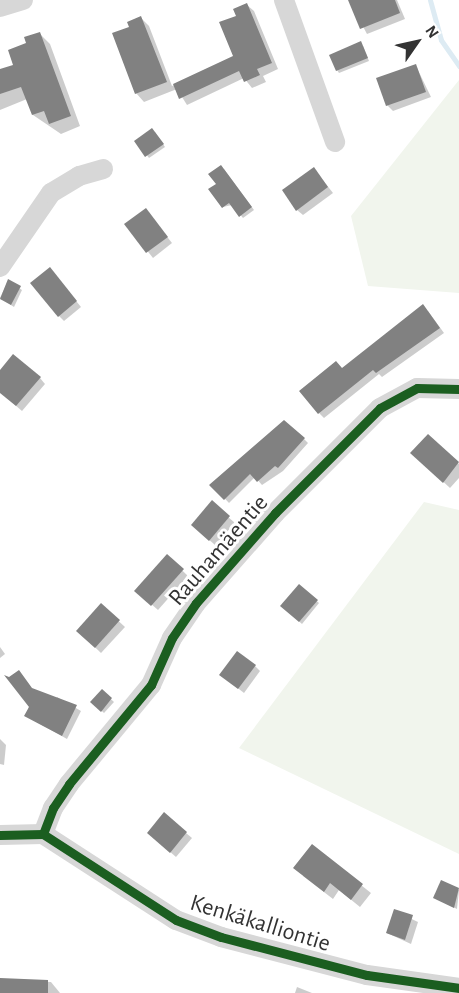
<!DOCTYPE html>
<meta charset="utf-8">
<style>
body{margin:0}
#map{position:relative;width:459px;height:993px;overflow:hidden;background:#fff;font-family:"Alegreya Sans",sans-serif}
div>[style]{position:absolute}
[style*='--x']{left:calc(var(--x)*1px);top:calc(var(--y)*1px);width:calc(var(--w)*1px);rotate:calc(var(--a)*1deg)}
.green>*{inset:0;background:#f1f5ed}
.shadow>*{inset:0;background:#0003}
.stream>*{height:5px;margin:-2.5px;padding:0 2.5px;transform-origin:2.5px;border-radius:2.5px;background:#ddebf3}
.building>*{inset:0;background:#818181}
.street>*{height:20px;margin:-10px;padding:0 10px;transform-origin:10px;border-radius:10px;background:#d7d7d7}
.cycleway>*{height:9px;margin:-4.5px;padding:0 4.5px;transform-origin:4.5px;border-radius:4.5px;background:#1b5e20}
span{translate:-50% -50%;white-space:nowrap;text-align:center;line-height:1.15;-webkit-text-stroke:6px #fff;paint-order:stroke}
.street-label{font-size:24px;color:#333}
.north{position:absolute;left:387px;top:12px;width:60px;height:60px;-webkit-text-stroke:4px #fff;paint-order:stroke;rotate:56deg;font-size:16px;font-weight:700;line-height:24px;text-align:center;color:#333}
.north::after{content:'';display:block;margin:auto;width:21px;height:27px;background:#333;clip-path:polygon(50% 0,100% 100%,50% 72%,0 100%)}
</style>
<div id="map">
<div class="green">
<div style="clip-path:polygon(459px 80px,459px 293px,368px 286px,351px 216px)"></div>
<div style="clip-path:polygon(424px 502px,459px 510px,459px 854px,239px 748px)"></div>
</div>
<div class="shadow">
<div style="clip-path:polygon(360px 0,397px 0,405px 19px,367px 34px,351px 4px)"></div>
<div style="clip-path:polygon(247px 5px,254px 11px,278px 69px,263px 76px,266px 82px,252px 88px,244px 78px,187px 105px,177px 89px,144px 102px,136px 93px,131px 28px,141px 18px,149px 26px,172px 86px,235px 57px)"></div>
<div style="clip-path:polygon(39px 33px,50px 44px,80px 126px,61px 134px,33px 115px,27px 99px,0 110px,0 71px,15px 66px)"></div>
<div style="clip-path:polygon(363px 46px,369px 61px,339px 73px,337px 70px)"></div>
<div style="clip-path:polygon(416px 66px,431px 97px,393px 111px,387px 105px)"></div>
<div style="clip-path:polygon(155px 132px,165px 147px,149px 158px,136px 141px)"></div>
<div style="clip-path:polygon(224px 169px,254px 210px,243px 218px,232px 205px,223px 207px,218px 185px)"></div>
<div style="clip-path:polygon(314px 169px,333px 193px,303px 215px,297px 210px)"></div>
<div style="clip-path:polygon(146px 210px,172px 243px,153px 258px,126px 224px)"></div>
<div style="clip-path:polygon(55px 275px,81px 307px,64px 321px,59px 316px)"></div>
<div style="clip-path:polygon(8px 281px,22px 290px,14px 307px,0 298px)"></div>
<div style="clip-path:polygon(428px 311px,444px 333px,382px 377px,379px 374px,324px 418px,319px 413px,342px 369px)"></div>
<div style="clip-path:polygon(0 372px,40px 378px,45px 384px,22px 411px,0 392px)"></div>
<div style="clip-path:polygon(428px 436px,459px 464px,459px 478px,450px 488px,412px 453px)"></div>
<div style="clip-path:polygon(304px 439px,308px 443px,283px 471px,262px 485px,255px 477px,229px 503px,212px 485px)"></div>
<div style="clip-path:polygon(212px 503px,235px 523px,215px 545px,198px 530px)"></div>
<div style="clip-path:polygon(167px 556px,188px 576px,158px 610px,142px 596px)"></div>
<div style="clip-path:polygon(299px 586px,319px 603px,302px 624px,282px 606px)"></div>
<div style="clip-path:polygon(101px 605px,125px 627px,101px 653px,78px 631px)"></div>
<div style="clip-path:polygon(0 647px,5px 654px,0 658px)"></div>
<div style="clip-path:polygon(255px 666px,260px 671px,244px 693px,221px 675px)"></div>
<div style="clip-path:polygon(34px 691px,55px 701px,57px 697px,81px 711px,67px 739px,26px 716px)"></div>
<div style="clip-path:polygon(102px 691px,114px 702px,104px 713px,92px 702px)"></div>
<div style="clip-path:polygon(0 739px,6px 745px,4px 765px,0 764px)"></div>
<div style="clip-path:polygon(186px 833px,192px 838px,176px 857px,154px 838px)"></div>
<div style="clip-path:polygon(312px 846px,371px 893px,360px 907px,339px 890px,333px 899px,303px 876px)"></div>
<div style="clip-path:polygon(441px 882px,459px 890px,457px 909px,435px 898px)"></div>
<div style="clip-path:polygon(395px 911px,418px 922px,411px 944px,387px 933px)"></div>
<div style="clip-path:polygon(0 980px,51px 982px,60px 993px,0 993px)"></div>
<div style="clip-path:polygon(297px 987px,312px 993px,295px 993px)"></div>
</div>
<div class="stream">
<div style="--x:430;--y:0;--w:41;--a:74.6"></div>
<div style="--x:441;--y:40;--w:32;--a:55"></div>
</div>
<div class="building">
<div style="clip-path:polygon(348px 0,395px 0,400px 13px,360px 29px)"></div>
<div style="clip-path:polygon(247px 3px,272px 63px,257px 69px,260px 75px,244px 82px,239px 71px,179px 99px,173px 84px,233px 56px,219px 22px,236px 16px,233px 9px)"></div>
<div style="clip-path:polygon(141px 16px,167px 82px,135px 94px,112px 33px,129px 27px,127px 22px)"></div>
<div style="clip-path:polygon(40px 32px,71px 116px,49px 124px,44px 111px,32px 115px,21px 87px,0 94px,0 69px,13px 65px,8px 50px,26px 43px,24px 37px)"></div>
<div style="clip-path:polygon(361px 41px,368px 58px,336px 71px,329px 55px)"></div>
<div style="clip-path:polygon(416px 64px,426px 92px,386px 106px,376px 78px)"></div>
<div style="clip-path:polygon(152px 128px,164px 144px,145px 157px,134px 141px)"></div>
<div style="clip-path:polygon(221px 165px,252px 207px,239px 217px,229px 203px,222px 208px,208px 189px,216px 184px,208px 174px)"></div>
<div style="clip-path:polygon(314px 167px,328px 187px,296px 211px,282px 190px)"></div>
<div style="clip-path:polygon(146px 208px,168px 237px,146px 253px,124px 224px)"></div>
<div style="clip-path:polygon(50px 267px,77px 301px,58px 317px,30px 283px)"></div>
<div style="clip-path:polygon(8px 279px,21px 286px,11px 305px,0 299px)"></div>
<div style="clip-path:polygon(423px 304px,440px 328px,376px 373px,373px 370px,318px 414px,299px 391px,336px 361px,342px 368px)"></div>
<div style="clip-path:polygon(13px 354px,41px 377px,16px 406px,0 393px,0 370px)"></div>
<div style="clip-path:polygon(284px 420px,305px 438px,278px 468px,275px 466px,257px 482px,250px 474px,224px 500px,209px 485px)"></div>
<div style="clip-path:polygon(428px 434px,459px 462px,443px 483px,410px 453px)"></div>
<div style="clip-path:polygon(212px 500px,230px 516px,209px 541px,191px 525px)"></div>
<div style="clip-path:polygon(167px 554px,184px 569px,151px 606px,134px 591px)"></div>
<div style="clip-path:polygon(299px 584px,318px 600px,299px 622px,280px 606px)"></div>
<div style="clip-path:polygon(101px 603px,120px 620px,95px 648px,76px 631px)"></div>
<div style="clip-path:polygon(237px 651px,256px 665px,238px 689px,219px 675px)"></div>
<div style="clip-path:polygon(19px 670px,32px 688px,77px 705px,62px 736px,24px 716px,29px 707px,4px 675px,9px 677px)"></div>
<div style="clip-path:polygon(102px 689px,112px 698px,101px 712px,90px 702px)"></div>
<div style="clip-path:polygon(164px 812px,187px 832px,170px 853px,147px 833px)"></div>
<div style="clip-path:polygon(312px 844px,363px 884px,351px 900px,330px 883px,324px 892px,293px 868px)"></div>
<div style="clip-path:polygon(441px 880px,459px 888px,454px 908px,433px 898px)"></div>
<div style="clip-path:polygon(394px 909px,413px 915px,405px 940px,386px 933px)"></div>
<div style="clip-path:polygon(0 978px,48px 980px,48px 993px,0 993px)"></div>
</div>
<div class="street">
<div style="--x:284;--y:0;--w:151;--a:70.2"></div>
<div style="--x:0;--y:7;--w:24;--a:-17"></div>
<div style="--x:0;--y:267;--w:90;--a:-55.4"></div>
<div style="--x:51;--y:193;--w:33;--a:-31"></div>
<div style="--x:79;--y:176;--w:25;--a:-16"></div>
<div style="--x:43;--y:834;--w:28;--a:-69"></div>
<div style="--x:53;--y:808;--w:29;--a:-56"></div>
<div style="--x:69;--y:784;--w:129;--a:-50.4"></div>
<div style="--x:151;--y:685;--w:51;--a:-65.9"></div>
<div style="--x:172;--y:638;--w:42;--a:-55.6"></div>
<div style="--x:196;--y:603;--w:120;--a:-48.7"></div>
<div style="--x:275;--y:513;--w:148;--a:-45"></div>
<div style="--x:380;--y:408;--w:42;--a:-28.4"></div>
<div style="--x:417;--y:388;--w:42;--a:1.4"></div>
<div style="--x:0;--y:835;--w:43;--a:-1.3"></div>
<div style="--x:43;--y:834;--w:158;--a:32.9"></div>
<div style="--x:176;--y:920;--w:48;--a:20.7"></div>
<div style="--x:221;--y:937;--w:151;--a:14.6"></div>
<div style="--x:367;--y:975;--w:93;--a:8"></div>
</div>
<div class="cycleway">
<div style="--x:43;--y:834;--w:28;--a:-69"></div>
<div style="--x:53;--y:808;--w:29;--a:-56"></div>
<div style="--x:69;--y:784;--w:129;--a:-50.4"></div>
<div style="--x:151;--y:685;--w:51;--a:-65.9"></div>
<div style="--x:172;--y:638;--w:42;--a:-55.6"></div>
<div style="--x:196;--y:603;--w:120;--a:-48.7"></div>
<div style="--x:275;--y:513;--w:148;--a:-45"></div>
<div style="--x:380;--y:408;--w:42;--a:-28.4"></div>
<div style="--x:417;--y:388;--w:42;--a:1.4"></div>
<div style="--x:0;--y:835;--w:43;--a:-1.3"></div>
<div style="--x:43;--y:834;--w:158;--a:32.9"></div>
<div style="--x:176;--y:920;--w:48;--a:20.7"></div>
<div style="--x:221;--y:937;--w:151;--a:14.6"></div>
<div style="--x:367;--y:975;--w:93;--a:8"></div>
</div>
<div class="street-label">
<span style="left:219px;top:551px;rotate:-49deg">Rauhamäentie</span>
<span style="left:260px;top:924px;rotate:17deg">Kenkäkalliontie</span>
</div>
<div class="north">N</div>
</div>
